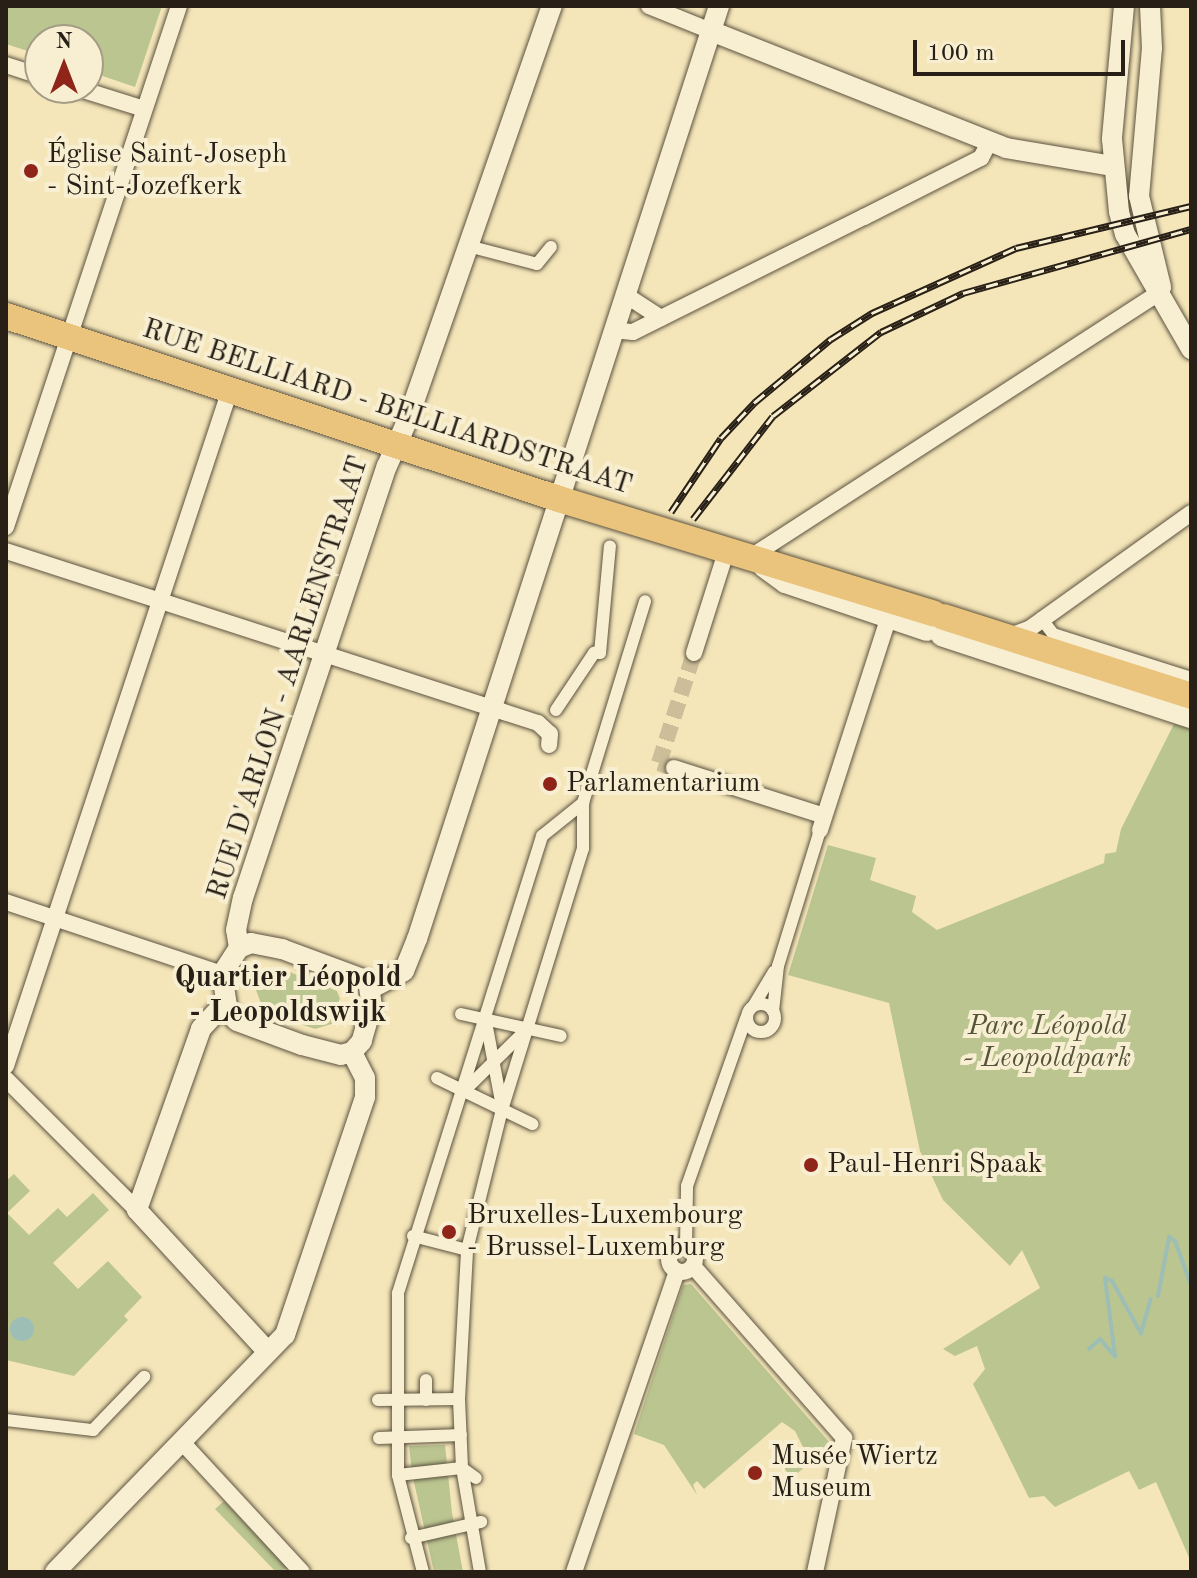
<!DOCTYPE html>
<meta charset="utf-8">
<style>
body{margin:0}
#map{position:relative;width:1197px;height:1578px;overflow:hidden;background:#f5e6b9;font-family:"Old Standard TT",serif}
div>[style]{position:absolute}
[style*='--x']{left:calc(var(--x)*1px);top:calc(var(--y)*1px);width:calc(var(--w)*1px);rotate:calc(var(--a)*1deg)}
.green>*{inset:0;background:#bbc590}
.water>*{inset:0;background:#9dbeb5}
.round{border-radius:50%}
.stream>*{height:4px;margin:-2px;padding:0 2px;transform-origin:2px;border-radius:2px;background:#9dbeb5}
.minor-tunnel>*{height:16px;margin-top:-8px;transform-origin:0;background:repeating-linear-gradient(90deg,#ccbe99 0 16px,transparent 0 24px)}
.roads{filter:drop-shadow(0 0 2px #5b5240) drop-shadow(0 0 2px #5b5240)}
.pedestrian>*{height:12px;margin:-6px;padding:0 6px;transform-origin:6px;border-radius:6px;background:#f8efd2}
.pedestrian>.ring{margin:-6px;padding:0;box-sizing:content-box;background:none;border:12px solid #f8efd2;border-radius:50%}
.minor>*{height:16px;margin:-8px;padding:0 8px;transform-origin:8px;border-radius:8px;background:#f8efd2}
.minor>.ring{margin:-8px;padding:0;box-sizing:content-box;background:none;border:16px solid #f8efd2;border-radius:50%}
.tertiary>*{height:20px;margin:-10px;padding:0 10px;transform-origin:10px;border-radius:10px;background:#f8efd2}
.primary>*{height:26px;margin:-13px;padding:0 13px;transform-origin:13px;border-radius:13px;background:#eac37c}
.rail>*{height:7px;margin-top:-3.5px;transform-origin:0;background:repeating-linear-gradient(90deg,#f8efd2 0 12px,#282017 0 24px);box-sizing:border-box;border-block:2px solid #282017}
.dots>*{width:22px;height:22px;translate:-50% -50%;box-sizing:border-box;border:4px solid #f8efd2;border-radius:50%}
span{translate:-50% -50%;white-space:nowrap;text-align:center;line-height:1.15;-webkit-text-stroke:8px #f8efd2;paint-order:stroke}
.poi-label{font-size:28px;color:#282017}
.left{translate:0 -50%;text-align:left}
.street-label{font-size:28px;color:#282017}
.park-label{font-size:28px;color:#54523b;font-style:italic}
.neighbourhood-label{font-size:30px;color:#282017;font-weight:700}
.frame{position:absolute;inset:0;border:8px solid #282017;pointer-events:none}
.north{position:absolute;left:24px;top:24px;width:80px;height:80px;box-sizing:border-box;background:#f8efd2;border:2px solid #a59c87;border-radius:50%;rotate:0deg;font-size:22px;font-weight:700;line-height:32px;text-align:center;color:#282017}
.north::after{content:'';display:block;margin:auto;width:28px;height:36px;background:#8f2418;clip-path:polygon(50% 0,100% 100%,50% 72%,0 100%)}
.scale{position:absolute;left:913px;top:40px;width:212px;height:36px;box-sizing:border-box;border:4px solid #282017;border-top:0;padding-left:10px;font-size:24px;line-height:28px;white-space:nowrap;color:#282017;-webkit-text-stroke:6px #f8efd2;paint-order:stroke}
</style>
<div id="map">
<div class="green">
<div style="clip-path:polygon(6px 6px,162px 6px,135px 87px,88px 71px,88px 40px,40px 40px,40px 55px,6px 44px)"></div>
<div style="clip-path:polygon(1174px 724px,1191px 729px,1191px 1562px,1156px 1482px,1139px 1490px,1129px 1471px,1055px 1507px,1044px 1496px,1029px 1498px,973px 1384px,985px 1369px,977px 1346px,955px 1356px,943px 1349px,1040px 1288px,1022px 1250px,1010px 1266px,943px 1200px,920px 1151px,889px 1003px,788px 975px,828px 845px,876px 858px,870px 880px,916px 896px,912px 912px,937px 930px,1104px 863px,1105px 854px,1116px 852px,1121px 829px)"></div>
<div style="clip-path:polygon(285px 970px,337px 991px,344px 1009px,338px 1022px,315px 1029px,270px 1014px,262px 1006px,256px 990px,260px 980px)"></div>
<div style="clip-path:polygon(14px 1174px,30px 1191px,7px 1213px,29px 1235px,58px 1208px,67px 1217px,93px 1193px,109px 1210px,53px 1263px,78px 1289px,108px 1261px,142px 1297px,124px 1316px,128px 1320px,74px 1376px,6px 1360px,6px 1181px)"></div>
<div style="clip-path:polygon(691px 1284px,831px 1444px,792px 1478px,783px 1467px,804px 1449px,795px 1431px,782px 1422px,704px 1489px,697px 1481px,693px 1485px,697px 1495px,664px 1445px,634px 1434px,683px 1285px)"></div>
<div style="clip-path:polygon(445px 1445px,452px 1513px,463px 1572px,434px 1572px,412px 1473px,409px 1446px)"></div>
<div style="clip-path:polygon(224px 1501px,288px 1568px,276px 1572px,215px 1509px)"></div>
</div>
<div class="water">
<div class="round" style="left:10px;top:1317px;width:24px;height:24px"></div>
</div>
<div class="stream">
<div style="--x:1158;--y:1296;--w:60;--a:-79.4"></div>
<div style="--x:1169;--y:1237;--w:7;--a:34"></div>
<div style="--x:1175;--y:1241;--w:47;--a:70"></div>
<div style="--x:1089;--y:1349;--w:15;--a:-42"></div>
<div style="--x:1100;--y:1339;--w:23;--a:49"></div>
<div style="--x:1115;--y:1356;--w:79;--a:-97.3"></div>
<div style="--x:1105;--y:1278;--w:8;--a:23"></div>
<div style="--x:1112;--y:1281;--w:60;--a:60.9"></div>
<div style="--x:1141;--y:1333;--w:35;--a:-74"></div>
</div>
<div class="minor-tunnel">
<div style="--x:674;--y:768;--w:16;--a:-162"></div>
<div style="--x:659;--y:763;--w:115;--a:-72.3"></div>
</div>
<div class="roads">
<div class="pedestrian">
<div style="--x:468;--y:246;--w:71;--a:14.6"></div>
<div style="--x:537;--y:264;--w:22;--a:-51"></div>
<div style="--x:1041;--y:618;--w:20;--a:53"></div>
<div style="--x:1053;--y:634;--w:145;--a:17.7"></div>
<div style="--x:556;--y:710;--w:69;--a:-56.3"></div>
<div style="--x:594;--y:653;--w:6;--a:0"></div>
<div style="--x:600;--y:653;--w:107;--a:-84.7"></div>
<div class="ring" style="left:747px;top:1004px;width:16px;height:16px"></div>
<div style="--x:754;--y:1005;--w:39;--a:-59"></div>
<div style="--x:773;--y:1011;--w:45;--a:-83.7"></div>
<div style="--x:778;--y:966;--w:142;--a:-72.8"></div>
<div style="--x:461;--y:1014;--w:102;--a:12.4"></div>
<div style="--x:486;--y:1022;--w:86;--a:79.3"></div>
<div style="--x:437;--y:1078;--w:106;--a:25.8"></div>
<div style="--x:466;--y:1089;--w:81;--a:-44.5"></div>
<div style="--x:413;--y:1236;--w:56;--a:14.5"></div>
<div style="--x:686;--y:1246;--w:60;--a:-89"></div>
<div style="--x:687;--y:1186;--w:178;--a:-70.6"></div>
<div style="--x:426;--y:1380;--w:20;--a:90"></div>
<div style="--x:378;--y:1400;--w:81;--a:-0.7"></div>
<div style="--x:6;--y:1420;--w:88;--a:6.6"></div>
<div style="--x:93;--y:1430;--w:74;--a:-46.1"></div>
<div style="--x:379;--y:1438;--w:82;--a:-2.1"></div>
<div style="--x:398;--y:1475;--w:64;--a:-6.2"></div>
<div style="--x:462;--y:1468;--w:17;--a:36"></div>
<div style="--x:411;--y:1538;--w:72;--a:-12.9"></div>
<div style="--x:423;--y:1572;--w:100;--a:-104.5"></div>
<div style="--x:398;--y:1475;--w:182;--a:-90"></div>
<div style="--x:398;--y:1293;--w:479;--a:-72.5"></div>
<div style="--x:542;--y:836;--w:53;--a:-38.8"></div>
<div style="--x:480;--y:1572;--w:106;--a:-99.8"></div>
<div style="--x:462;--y:1468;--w:69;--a:-92.5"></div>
<div style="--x:459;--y:1399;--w:149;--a:-86.9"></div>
<div style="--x:467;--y:1250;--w:144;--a:-76"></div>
<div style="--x:502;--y:1110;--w:273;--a:-72.8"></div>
<div style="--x:583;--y:849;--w:46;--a:-90"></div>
<div style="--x:583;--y:803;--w:211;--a:-72.9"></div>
</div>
<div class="minor">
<div style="--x:649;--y:6;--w:67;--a:22"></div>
<div style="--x:6;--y:65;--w:36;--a:18"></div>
<div style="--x:77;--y:88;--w:70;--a:17.4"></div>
<div style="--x:624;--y:294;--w:44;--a:33"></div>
<div style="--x:613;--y:330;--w:20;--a:6"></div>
<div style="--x:633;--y:332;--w:258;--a:-26.5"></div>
<div style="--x:864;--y:217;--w:131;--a:-26.8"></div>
<div style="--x:981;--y:158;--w:18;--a:-63"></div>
<div style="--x:6;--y:527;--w:549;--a:-71.63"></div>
<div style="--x:6;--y:551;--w:559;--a:17.92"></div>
<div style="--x:538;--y:723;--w:16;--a:43"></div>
<div style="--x:550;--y:734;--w:11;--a:95"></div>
<div style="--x:749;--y:558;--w:491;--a:-32.9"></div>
<div style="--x:1007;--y:637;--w:23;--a:-20"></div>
<div style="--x:1029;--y:629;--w:199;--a:-35.6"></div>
<div style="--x:694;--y:653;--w:106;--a:-72.4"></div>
<div style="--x:674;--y:768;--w:157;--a:17.7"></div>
<div style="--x:820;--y:830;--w:231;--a:-72.1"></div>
<div style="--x:6;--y:902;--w:228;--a:18.4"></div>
<div style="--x:6;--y:1066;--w:712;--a:-71.67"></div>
<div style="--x:6;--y:1079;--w:185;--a:45"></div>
<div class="ring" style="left:669px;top:1246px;width:10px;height:10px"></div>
<div style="--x:693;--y:1266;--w:229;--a:48.7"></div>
<div style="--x:844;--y:1438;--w:137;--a:102.2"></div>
<div style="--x:181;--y:1441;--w:178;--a:47.3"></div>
<div style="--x:574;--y:1572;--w:318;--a:-71.1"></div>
</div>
<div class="tertiary">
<div style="--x:1124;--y:6;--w:134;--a:95.2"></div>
<div style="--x:1112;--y:139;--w:73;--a:84.5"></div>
<div style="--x:1119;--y:212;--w:23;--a:75"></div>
<div style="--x:1125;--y:234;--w:133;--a:60.1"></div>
<div style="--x:1150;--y:6;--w:42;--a:87.3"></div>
<div style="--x:1152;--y:48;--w:149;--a:95"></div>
<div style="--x:1139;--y:196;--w:94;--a:76.4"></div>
<div style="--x:711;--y:31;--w:317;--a:21.6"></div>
<div style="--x:1006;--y:148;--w:108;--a:9.6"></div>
<div style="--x:763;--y:567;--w:27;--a:36"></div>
<div style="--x:785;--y:583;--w:150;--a:18.7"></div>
<div style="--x:941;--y:636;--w:263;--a:18.2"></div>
<div style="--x:251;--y:943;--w:32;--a:11"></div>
<div style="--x:282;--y:949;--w:92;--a:20.4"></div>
<div style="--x:368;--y:981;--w:24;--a:81"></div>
<div style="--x:372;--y:1005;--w:37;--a:106"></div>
<div style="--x:362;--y:1041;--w:15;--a:132"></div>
<div style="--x:352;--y:1052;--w:11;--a:165"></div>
<div style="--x:341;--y:1055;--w:40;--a:-165.6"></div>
<div style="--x:302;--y:1045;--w:69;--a:-159.7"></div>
<div style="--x:237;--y:1021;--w:13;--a:-135"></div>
<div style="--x:228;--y:1012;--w:38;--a:-99"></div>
<div style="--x:222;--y:974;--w:31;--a:-57"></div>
<div style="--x:239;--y:948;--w:13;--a:-23"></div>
<div style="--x:239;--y:948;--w:18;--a:-99"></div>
<div style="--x:236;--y:930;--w:33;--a:-78"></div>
<div style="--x:243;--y:898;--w:455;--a:-71.6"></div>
<div style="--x:387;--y:466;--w:51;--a:-65.9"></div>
<div style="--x:408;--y:419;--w:437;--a:-70.8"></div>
<div style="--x:372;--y:988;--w:36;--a:-28"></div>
<div style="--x:404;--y:971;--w:35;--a:-68"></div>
<div style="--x:417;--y:939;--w:981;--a:-72.06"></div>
<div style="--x:224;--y:1004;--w:34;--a:133"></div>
<div style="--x:201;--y:1029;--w:192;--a:109.5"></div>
<div style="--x:137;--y:1210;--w:192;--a:47.3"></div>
<div style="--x:55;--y:1572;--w:330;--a:-45.9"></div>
<div style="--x:285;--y:1335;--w:251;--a:-71.4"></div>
<div style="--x:365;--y:1097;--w:19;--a:-90"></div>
<div style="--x:365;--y:1078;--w:29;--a:-117"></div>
</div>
<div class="primary">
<div style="--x:6;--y:316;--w:582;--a:18.31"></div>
<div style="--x:559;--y:499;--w:392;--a:17"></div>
<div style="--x:944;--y:617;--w:259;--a:17.7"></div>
</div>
</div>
<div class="rail">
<div style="--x:671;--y:512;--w:89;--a:-56"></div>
<div style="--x:721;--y:438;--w:50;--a:-46.6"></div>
<div style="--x:755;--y:402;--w:99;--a:-39.7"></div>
<div style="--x:831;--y:339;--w:49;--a:-32.4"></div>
<div style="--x:872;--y:313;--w:158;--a:-24.3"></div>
<div style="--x:1016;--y:248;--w:180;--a:-13.5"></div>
<div style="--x:693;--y:519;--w:130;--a:-52.2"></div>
<div style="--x:773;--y:416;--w:137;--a:-37.9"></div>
<div style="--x:881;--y:332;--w:91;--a:-25.4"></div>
<div style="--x:963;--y:293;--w:237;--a:-15.7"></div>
</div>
<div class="dots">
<div style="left:31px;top:171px;background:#8f2418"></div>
<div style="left:550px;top:784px;background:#8f2418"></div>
<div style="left:811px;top:1165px;background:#8f2418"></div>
<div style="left:449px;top:1232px;background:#8f2418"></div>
<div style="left:755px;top:1473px;background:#8f2418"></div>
</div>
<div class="poi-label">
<span class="left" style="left:47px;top:171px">Église Saint-Joseph<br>- Sint-Jozefkerk</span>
<span class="left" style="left:566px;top:784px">Parlamentarium</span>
<span class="left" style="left:827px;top:1165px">Paul-Henri Spaak</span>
<span class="left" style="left:467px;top:1232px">Bruxelles-Luxembourg<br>- Brussel-Luxemburg</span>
<span class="left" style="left:771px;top:1473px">Musée Wiertz<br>Museum</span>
</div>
<div class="street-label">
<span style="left:387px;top:408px;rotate:18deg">RUE BELLIARD - BELLIARDSTRAAT</span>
<span style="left:289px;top:678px;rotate:-72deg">RUE D'ARLON - AARLENSTRAAT</span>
</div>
<div class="park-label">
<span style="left:1047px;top:1043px">Parc Léopold<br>- Leopoldpark</span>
</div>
<div class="neighbourhood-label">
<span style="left:288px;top:995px">Quartier Léopold<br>- Leopoldswijk</span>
</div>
<div class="frame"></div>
<div class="north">N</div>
<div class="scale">100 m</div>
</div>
